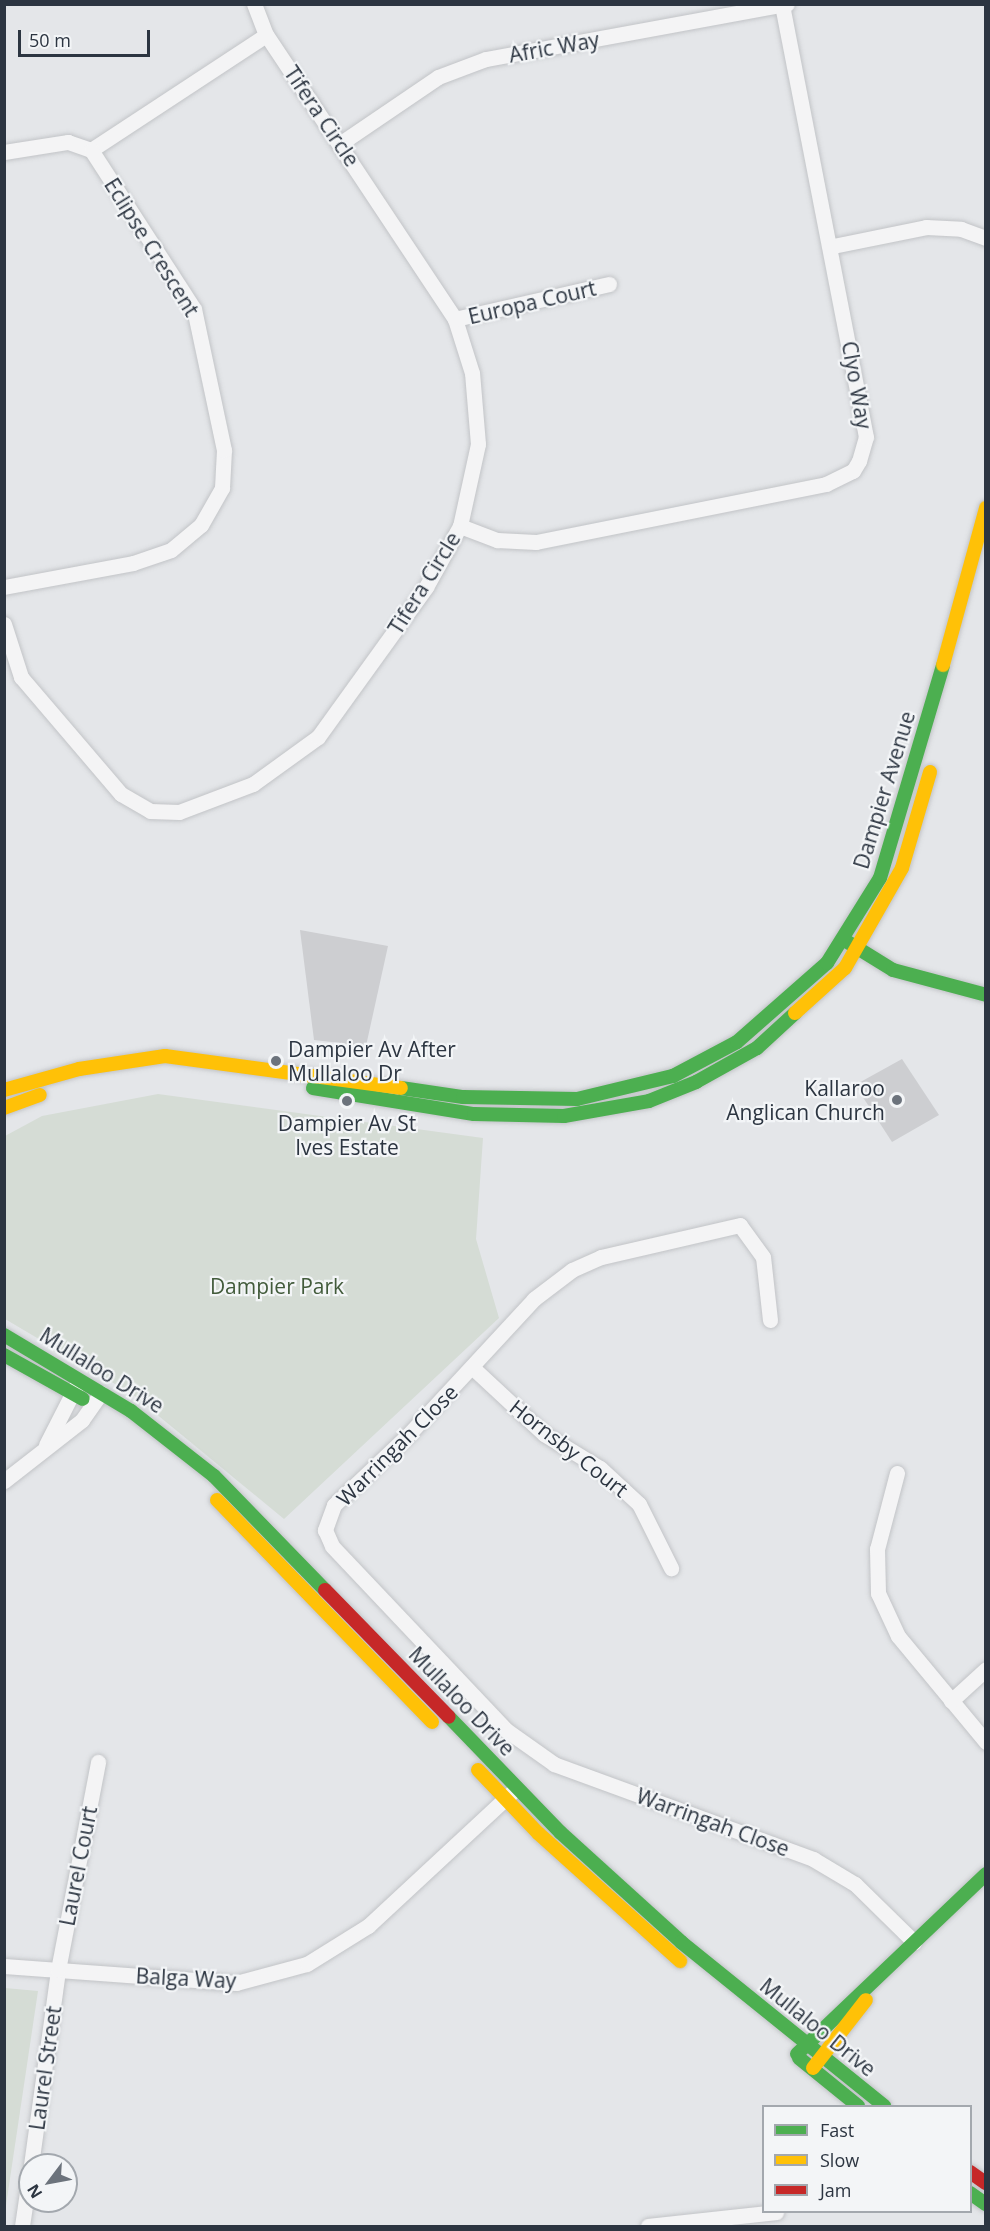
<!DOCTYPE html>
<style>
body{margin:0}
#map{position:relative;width:990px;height:2231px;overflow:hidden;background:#e4e6e9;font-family:"Open Sans",sans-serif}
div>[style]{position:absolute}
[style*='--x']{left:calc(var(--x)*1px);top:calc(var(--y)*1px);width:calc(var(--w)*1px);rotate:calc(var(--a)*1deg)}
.green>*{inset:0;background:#d5dcd5}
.building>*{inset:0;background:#cdced1}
.roads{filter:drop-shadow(0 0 2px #c2c4c7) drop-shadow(0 0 2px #c2c4c7)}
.street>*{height:15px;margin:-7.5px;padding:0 7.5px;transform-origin:7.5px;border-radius:7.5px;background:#f4f4f5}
.fast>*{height:14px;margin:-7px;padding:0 7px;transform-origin:7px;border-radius:7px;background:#4caf50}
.slow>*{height:14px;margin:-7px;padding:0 7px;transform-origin:7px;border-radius:7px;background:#ffc107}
.jam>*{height:14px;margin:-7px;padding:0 7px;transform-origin:7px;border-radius:7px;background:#c62828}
.dots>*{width:16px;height:16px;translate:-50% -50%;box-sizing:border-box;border:3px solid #f3f5f7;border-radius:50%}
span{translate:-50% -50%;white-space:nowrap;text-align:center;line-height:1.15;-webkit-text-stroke:4.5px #f3f5f7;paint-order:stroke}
.street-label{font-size:21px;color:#2c3541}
.poi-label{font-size:21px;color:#2c3541}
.left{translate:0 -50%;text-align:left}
.right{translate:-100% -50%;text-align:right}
.park-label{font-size:21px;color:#425b3b}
.frame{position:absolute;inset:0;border:6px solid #2c3541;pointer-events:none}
.legend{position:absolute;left:762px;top:2105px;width:210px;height:108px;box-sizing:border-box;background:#f3f5f7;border:2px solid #a3a8ae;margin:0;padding:8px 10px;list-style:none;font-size:18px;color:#2c3541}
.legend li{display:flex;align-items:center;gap:12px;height:30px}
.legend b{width:30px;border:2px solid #a3a8ae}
.north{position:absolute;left:18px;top:2153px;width:60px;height:60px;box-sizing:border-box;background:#f3f5f7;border:2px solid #a3a8ae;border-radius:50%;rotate:238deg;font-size:16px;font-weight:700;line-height:24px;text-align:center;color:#2c3541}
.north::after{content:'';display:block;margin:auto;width:21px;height:27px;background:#6c737c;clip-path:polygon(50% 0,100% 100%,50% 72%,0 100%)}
.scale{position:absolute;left:18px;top:30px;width:132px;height:27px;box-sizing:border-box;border:3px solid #2c3541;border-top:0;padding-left:8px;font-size:18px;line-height:21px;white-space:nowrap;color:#2c3541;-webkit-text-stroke:4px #f3f5f7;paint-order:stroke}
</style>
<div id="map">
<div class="green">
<div style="clip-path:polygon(158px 1094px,483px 1138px,476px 1239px,499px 1318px,284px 1519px,132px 1394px,5px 1319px,5px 1136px,42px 1116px)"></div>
<div style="clip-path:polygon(5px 1988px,38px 1991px,5px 2212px,4px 1988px)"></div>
</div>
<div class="building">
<div style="clip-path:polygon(300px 930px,388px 946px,366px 1046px,314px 1040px)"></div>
<div style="clip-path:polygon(902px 1059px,939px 1115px,892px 1142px,855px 1085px)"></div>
</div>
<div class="roads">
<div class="street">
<div style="--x:341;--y:143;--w:117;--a:-34.2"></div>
<div style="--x:438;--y:77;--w:51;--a:-20.6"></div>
<div style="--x:486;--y:59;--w:306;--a:-10.4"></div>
<div style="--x:4;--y:152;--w:65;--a:-8.9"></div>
<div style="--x:68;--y:142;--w:24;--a:19"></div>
<div style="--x:91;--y:150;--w:209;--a:-33.3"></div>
<div style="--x:833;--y:246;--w:95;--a:-11.5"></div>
<div style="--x:926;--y:227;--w:35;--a:3"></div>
<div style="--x:961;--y:229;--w:27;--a:20"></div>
<div style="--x:455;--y:319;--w:158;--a:-12.8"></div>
<div style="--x:460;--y:526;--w:40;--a:21"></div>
<div style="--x:497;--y:540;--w:39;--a:3"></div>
<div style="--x:536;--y:542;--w:296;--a:-11.3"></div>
<div style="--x:826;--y:484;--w:30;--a:-26"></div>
<div style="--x:853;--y:471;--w:12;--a:-59"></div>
<div style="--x:859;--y:461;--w:25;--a:-74"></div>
<div style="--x:866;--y:437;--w:440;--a:-101"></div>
<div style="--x:4;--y:587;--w:131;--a:-10.5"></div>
<div style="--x:133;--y:563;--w:40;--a:-18.9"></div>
<div style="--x:171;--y:550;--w:39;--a:-40"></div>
<div style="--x:201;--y:525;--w:43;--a:-60.4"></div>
<div style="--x:222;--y:488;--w:38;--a:-87"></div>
<div style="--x:224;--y:450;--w:144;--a:-102"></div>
<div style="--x:194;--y:309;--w:189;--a:-122.9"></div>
<div style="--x:4;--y:624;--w:56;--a:72.2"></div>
<div style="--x:21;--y:677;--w:154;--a:49.5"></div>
<div style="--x:121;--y:794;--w:34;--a:30"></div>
<div style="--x:150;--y:811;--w:29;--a:2"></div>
<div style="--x:179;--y:812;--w:79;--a:-20.7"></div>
<div style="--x:253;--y:784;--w:80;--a:-35.9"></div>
<div style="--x:318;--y:737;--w:185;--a:-54.2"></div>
<div style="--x:426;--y:587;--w:70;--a:-60.9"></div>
<div style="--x:460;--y:526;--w:84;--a:-77.6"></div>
<div style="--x:478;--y:444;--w:71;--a:-94.8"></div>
<div style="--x:472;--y:373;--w:57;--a:-107.5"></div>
<div style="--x:455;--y:319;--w:341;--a:-123.6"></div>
<div style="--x:266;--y:35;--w:33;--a:-111"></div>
<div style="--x:770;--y:1320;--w:63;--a:-96.3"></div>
<div style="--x:763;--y:1257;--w:39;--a:-126"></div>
<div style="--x:740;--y:1225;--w:143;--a:167"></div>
<div style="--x:601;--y:1257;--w:32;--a:156"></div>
<div style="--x:572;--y:1270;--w:48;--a:142.7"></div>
<div style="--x:534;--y:1299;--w:185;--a:132.8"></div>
<div style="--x:408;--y:1435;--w:102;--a:136.6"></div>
<div style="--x:334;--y:1505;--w:27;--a:110"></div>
<div style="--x:325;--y:1530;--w:17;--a:66"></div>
<div style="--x:332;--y:1546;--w:253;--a:46.6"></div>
<div style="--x:506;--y:1730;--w:59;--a:35.3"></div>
<div style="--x:554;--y:1764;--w:276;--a:20.1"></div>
<div style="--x:813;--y:1859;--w:49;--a:30.8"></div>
<div style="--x:855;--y:1884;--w:83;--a:44.5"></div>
<div style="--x:473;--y:1368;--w:97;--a:42.9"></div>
<div style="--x:544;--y:1434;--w:66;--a:31.3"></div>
<div style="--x:600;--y:1468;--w:53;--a:42.7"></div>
<div style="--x:639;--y:1504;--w:72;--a:63.4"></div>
<div style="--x:46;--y:1445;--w:66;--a:-63"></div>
<div style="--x:897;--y:1473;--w:79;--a:104.7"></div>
<div style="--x:877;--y:1549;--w:44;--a:88.7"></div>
<div style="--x:878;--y:1593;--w:47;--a:65.1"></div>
<div style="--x:898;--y:1636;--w:138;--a:50.3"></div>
<div style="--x:4;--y:1481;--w:99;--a:-38"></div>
<div style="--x:82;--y:1420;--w:33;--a:-55"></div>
<div style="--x:951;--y:1701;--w:47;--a:-42.4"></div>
<div style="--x:4;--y:1966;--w:233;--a:4.2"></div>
<div style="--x:236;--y:1983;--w:73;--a:-15"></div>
<div style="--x:307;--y:1964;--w:72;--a:-31.9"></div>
<div style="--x:368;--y:1926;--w:197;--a:-42.9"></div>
<div style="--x:31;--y:2165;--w:197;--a:-82.1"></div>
<div style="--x:58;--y:1970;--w:212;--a:-79.1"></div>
<div style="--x:22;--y:2226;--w:55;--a:-81.6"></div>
<div style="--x:648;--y:2226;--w:129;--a:-6.2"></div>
</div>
<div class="fast">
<div style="--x:846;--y:941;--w:55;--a:31.7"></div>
<div style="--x:893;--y:970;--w:96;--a:15"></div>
<div style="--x:313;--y:1088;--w:163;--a:9.2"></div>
<div style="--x:474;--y:1114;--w:90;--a:1.3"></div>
<div style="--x:564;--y:1116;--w:86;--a:-10"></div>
<div style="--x:649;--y:1101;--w:51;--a:-22"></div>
<div style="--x:696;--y:1082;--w:70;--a:-29.1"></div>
<div style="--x:757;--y:1048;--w:52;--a:-42.6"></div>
<div style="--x:401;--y:1088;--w:63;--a:8.3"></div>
<div style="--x:463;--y:1097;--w:114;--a:1"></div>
<div style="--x:577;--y:1099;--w:99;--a:-13.5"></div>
<div style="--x:673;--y:1076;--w:72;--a:-28"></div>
<div style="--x:737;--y:1042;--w:120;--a:-41.3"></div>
<div style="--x:827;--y:963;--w:100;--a:-58.1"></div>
<div style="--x:880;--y:878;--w:222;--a:-73.5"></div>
<div style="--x:4;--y:1335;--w:148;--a:30.9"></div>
<div style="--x:131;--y:1411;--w:105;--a:38.1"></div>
<div style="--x:214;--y:1476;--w:159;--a:45.8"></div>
<div style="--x:4;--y:1355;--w:90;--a:29.1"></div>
<div style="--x:449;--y:1717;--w:161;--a:46"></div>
<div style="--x:561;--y:1833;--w:162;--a:42.2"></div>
<div style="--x:681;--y:1942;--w:261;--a:38.9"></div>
<div style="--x:797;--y:2054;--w:261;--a:-43.6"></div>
<div style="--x:799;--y:2058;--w:76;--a:39.1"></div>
<div style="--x:970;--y:2193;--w:19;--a:35"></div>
</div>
<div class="slow">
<div style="--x:943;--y:665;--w:163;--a:-74.7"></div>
<div style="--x:795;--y:1013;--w:67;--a:-42"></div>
<div style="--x:845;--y:968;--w:115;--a:-60.3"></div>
<div style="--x:902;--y:868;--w:100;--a:-73.7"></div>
<div style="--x:4;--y:1090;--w:78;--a:-15.6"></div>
<div style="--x:79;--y:1069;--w:87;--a:-8.6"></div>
<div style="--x:165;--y:1056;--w:238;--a:7.7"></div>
<div style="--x:4;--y:1108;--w:38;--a:-20"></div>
<div style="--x:217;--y:1500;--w:309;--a:45.9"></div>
<div style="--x:478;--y:1770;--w:88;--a:46.4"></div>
<div style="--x:539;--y:1834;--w:190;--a:42"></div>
<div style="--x:813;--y:2068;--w:86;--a:-52.1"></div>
</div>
<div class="jam">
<div style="--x:325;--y:1590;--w:177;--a:45.7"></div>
<div style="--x:970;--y:2172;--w:19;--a:35"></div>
</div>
</div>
<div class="dots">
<div style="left:276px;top:1061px;background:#6c737c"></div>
<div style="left:897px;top:1100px;background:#6c737c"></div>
<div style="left:347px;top:1101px;background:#6c737c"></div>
</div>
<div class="street-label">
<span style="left:554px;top:47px;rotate:-10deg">Afric Way</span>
<span style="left:322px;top:116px;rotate:56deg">Tifera Circle</span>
<span style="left:152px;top:247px;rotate:58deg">Eclipse Crescent</span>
<span style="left:532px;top:302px;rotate:-13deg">Europa Court</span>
<span style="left:857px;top:385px;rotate:80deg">Clyo Way</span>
<span style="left:424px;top:583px;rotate:-58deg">Tifera Circle</span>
<span style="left:884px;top:790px;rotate:-73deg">Dampier Avenue</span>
<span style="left:102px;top:1370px;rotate:32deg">Mullaloo Drive</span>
<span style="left:397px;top:1445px;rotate:-45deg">Warringah Close</span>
<span style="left:569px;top:1448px;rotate:38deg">Hornsby Court</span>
<span style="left:462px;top:1701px;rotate:46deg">Mullaloo Drive</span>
<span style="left:713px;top:1822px;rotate:20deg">Warringah Close</span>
<span style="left:78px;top:1866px;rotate:-79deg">Laurel Court</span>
<span style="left:186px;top:1978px;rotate:3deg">Balga Way</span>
<span style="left:818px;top:2027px;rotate:39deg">Mullaloo Drive</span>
<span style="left:45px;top:2068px;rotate:-82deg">Laurel Street</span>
</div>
<div class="poi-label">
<span class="left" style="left:288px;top:1061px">Dampier Av After<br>Mullaloo Dr</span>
<span class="right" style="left:885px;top:1100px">Kallaroo<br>Anglican Church</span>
<span style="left:347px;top:1135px">Dampier Av St<br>Ives Estate</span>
</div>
<div class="park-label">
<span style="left:277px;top:1286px">Dampier Park</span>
</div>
<div class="frame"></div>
<ul class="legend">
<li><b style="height:8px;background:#4caf50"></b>Fast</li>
<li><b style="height:8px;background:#ffc107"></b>Slow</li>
<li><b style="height:8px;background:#c62828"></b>Jam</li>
</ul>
<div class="north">N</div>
<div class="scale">50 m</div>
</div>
